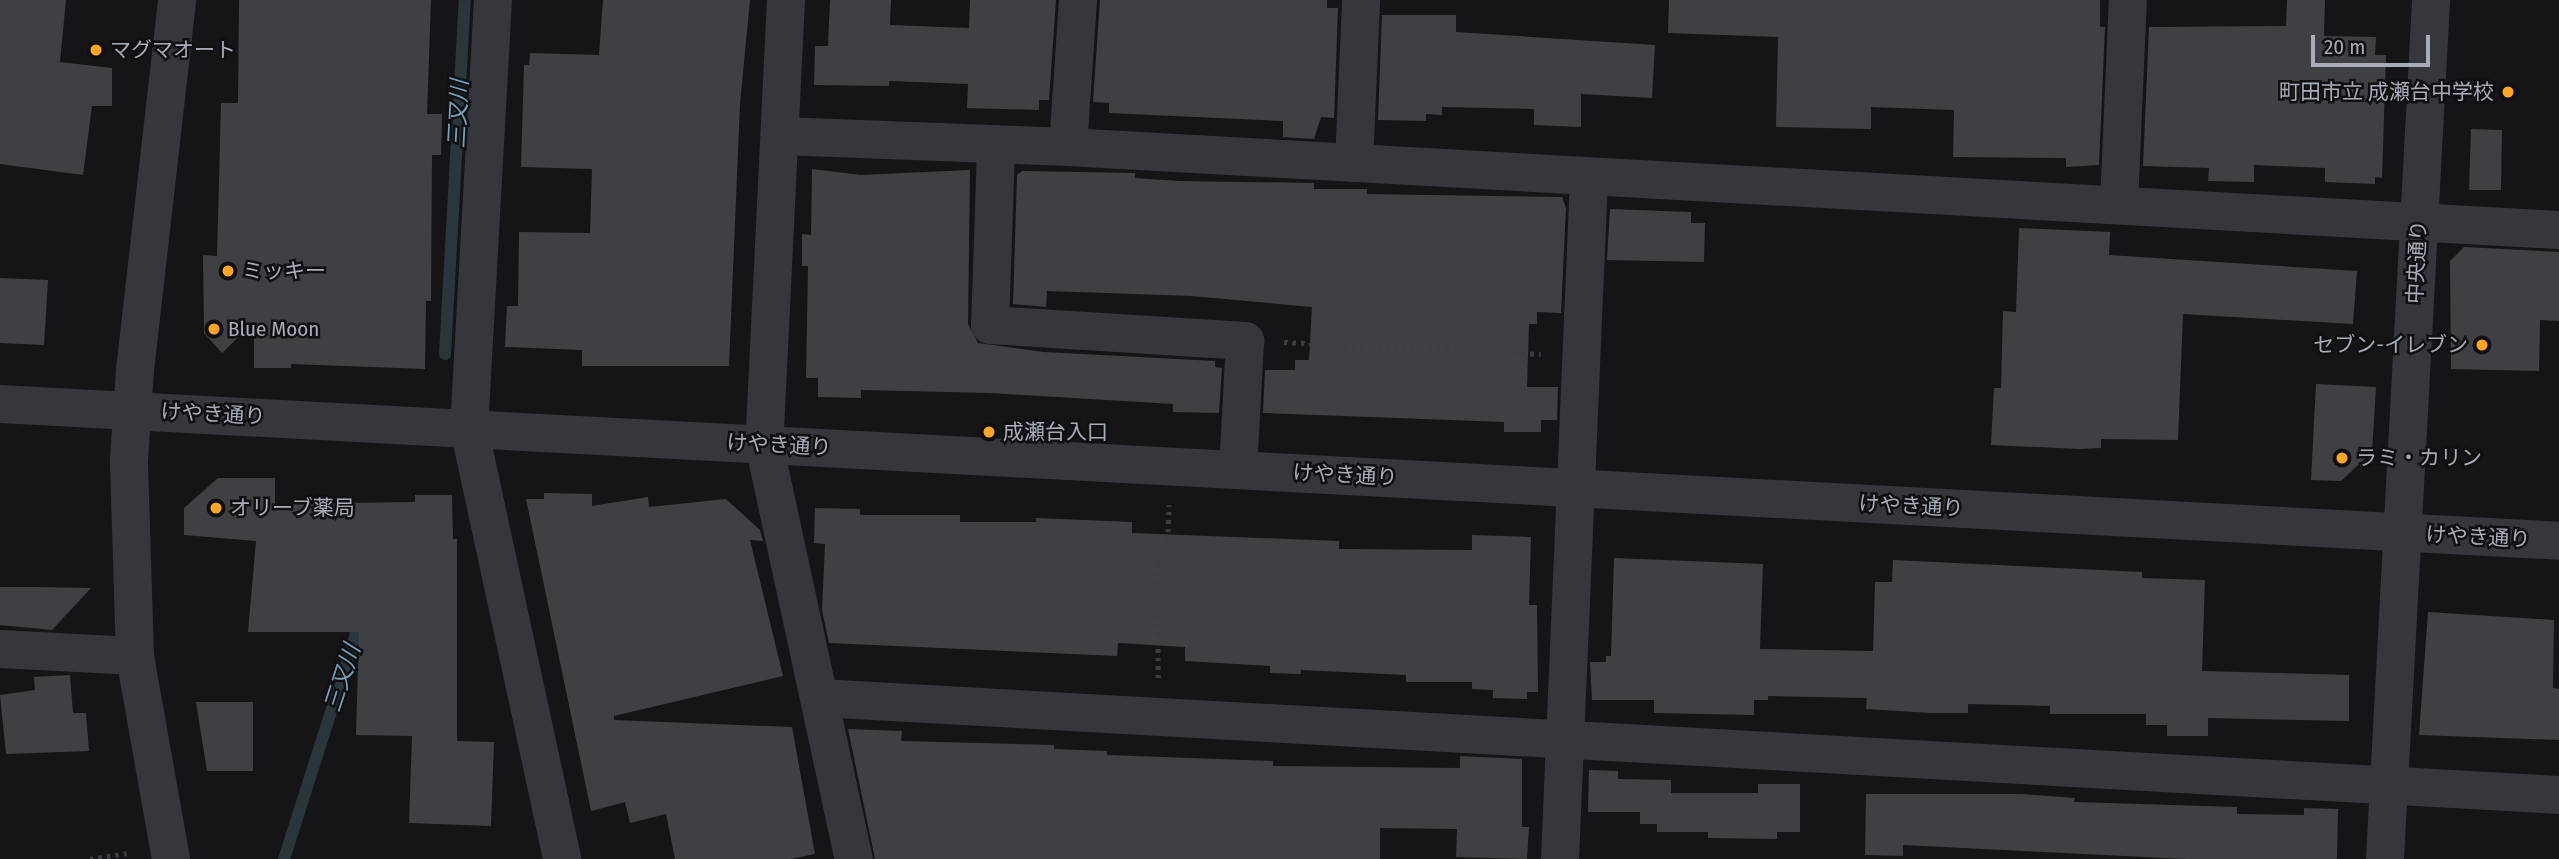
<!DOCTYPE html>
<meta charset="utf-8">
<style>
body{margin:0}
#map{position:relative;width:2559px;height:859px;overflow:hidden;background:#151517;font-family:"Fira Sans Condensed","Noto Sans JP",sans-serif}
div>[style]{position:absolute}
[style*='--x']{left:calc(var(--x)*1px);top:calc(var(--y)*1px);width:calc(var(--w)*1px);rotate:calc(var(--a)*1deg)}
.stream>*{height:12px;margin:-6px;padding:0 6px;transform-origin:6px;border-radius:6px;background:#2a353c}
.building>*{inset:0;background:#3f4044}
.path>*{height:4.5px;margin-top:-2.25px;transform-origin:0;background:repeating-linear-gradient(90deg,#3c3e44 0 3.5px,transparent 0 8.5px)}
.minor>*{height:38px;margin:-19px;padding:0 19px;transform-origin:19px;border-radius:19px;background:#36373c}
.tertiary>*{height:38px;margin:-19px;padding:0 19px;transform-origin:19px;border-radius:19px;background:#36373c}
.dots>*{width:19px;height:19px;translate:-50% -50%;box-sizing:border-box;border:4px solid #101012;border-radius:50%}
span{translate:-50% -50%;white-space:nowrap;text-align:center;line-height:1.15;-webkit-text-stroke:5px #101012;paint-order:stroke}
.poi-label{font-size:21px;color:#a6adb8}
.left{translate:0 -50%;text-align:left}
.right{translate:-100% -50%;text-align:right}
.street-label{font-size:21px;color:#a6adb8}
.water-label{font-size:23px;color:#7a9eb6;font-style:italic}
.scale{position:absolute;left:2311px;top:35px;width:119px;height:32px;box-sizing:border-box;border:4px solid #a6adb8;border-top:0;padding-left:9px;font-size:21px;line-height:24px;white-space:nowrap;color:#a6adb8;-webkit-text-stroke:5px #101012;paint-order:stroke}
</style>
<div id="map">
<div class="stream">
<div style="--x:445;--y:354;--w:355;--a:-86.8"></div>
<div style="--x:284;--y:859;--w:253;--a:-72.3"></div>
</div>
<div class="building">
<div style="clip-path:polygon(0 0,66px 0,60px 62px,112px 68px,112px 106px,92px 106px,83px 175px,0 164px)"></div>
<div style="clip-path:polygon(239px 0,431px 0,427px 114px,442px 114px,441px 155px,432px 155px,431px 301px,426px 301px,425px 369px,291px 364px,291px 368px,254px 368px,254px 322px,222px 353px,204px 333px,203px 255px,217px 256px,221px 103px,238px 103px)"></div>
<div style="clip-path:polygon(603px 0,750px 0,740px 104px,729px 366px,582px 366px,582px 350px,505px 347px,507px 306px,518px 306px,519px 232px,590px 233px,592px 169px,521px 167px,524px 65px,529px 65px,530px 53px,599px 55px)"></div>
<div style="clip-path:polygon(830px 0,891px 0,890px 25px,969px 28px,970px 0,1056px 0,1049px 100px,1039px 100px,1039px 110px,967px 108px,968px 84px,889px 81px,889px 86px,814px 85px,815px 46px,828px 46px)"></div>
<div style="clip-path:polygon(1100px 0,1327px 0,1327px 8px,1338px 8px,1334px 118px,1321px 117px,1314px 139px,1283px 137px,1283px 121px,1109px 113px,1109px 103px,1093px 102px)"></div>
<div style="clip-path:polygon(1669px 0,2100px 0,2100px 27px,2105px 27px,2099px 165px,2066px 167px,2066px 158px,1953px 157px,1954px 110px,1871px 107px,1871px 129px,1776px 127px,1778px 37px,1668px 33px)"></div>
<div style="clip-path:polygon(2287px 0,2325px 0,2324px 36px,2376px 37px,2375px 55px,2386px 55px,2382px 178px,2375px 177px,2375px 184px,2325px 182px,2325px 168px,2254px 165px,2254px 182px,2208px 181px,2209px 168px,2143px 166px,2149px 27px,2286px 26px)"></div>
<div style="clip-path:polygon(1382px 15px,1456px 15px,1456px 32px,1655px 45px,1652px 98px,1581px 94px,1581px 127px,1534px 125px,1534px 109px,1442px 107px,1442px 115px,1426px 114px,1426px 121px,1378px 120px)"></div>
<div style="clip-path:polygon(2471px 129px,2502px 130px,2501px 190px,2469px 190px)"></div>
<div style="clip-path:polygon(812px 169px,861px 175px,970px 170px,968px 324px,978px 343px,1044px 352px,1215px 361px,1215px 367px,1222px 368px,1219px 413px,1173px 412px,1173px 404px,990px 393px,861px 390px,861px 398px,818px 397px,818px 378px,806px 378px,808px 266px,802px 266px,802px 234px,811px 235px)"></div>
<div style="clip-path:polygon(1022px 171px,1135px 173px,1135px 178px,1179px 181px,1314px 183px,1314px 189px,1367px 189px,1367px 194px,1562px 197px,1566px 208px,1561px 313px,1537px 312px,1537px 324px,1529px 324px,1527px 387px,1558px 387px,1557px 420px,1541px 420px,1541px 432px,1504px 432px,1504px 422px,1263px 413px,1265px 370px,1295px 370px,1295px 360px,1309px 360px,1312px 307px,1191px 296px,1047px 291px,1046px 307px,1013px 304px,1017px 175px)"></div>
<div style="clip-path:polygon(1610px 209px,1691px 212px,1691px 223px,1705px 223px,1704px 262px,1607px 260px)"></div>
<div style="clip-path:polygon(2019px 228px,2110px 232px,2109px 255px,2357px 271px,2353px 324px,2183px 314px,2178px 440px,2101px 439px,2101px 448px,2079px 449px,1991px 445px,1994px 388px,2001px 388px,2003px 311px,2016px 312px)"></div>
<div style="clip-path:polygon(2464px 247px,2559px 252px,2559px 321px,2540px 320px,2539px 371px,2451px 369px,2450px 261px)"></div>
<div style="clip-path:polygon(0 278px,48px 280px,44px 345px,0 343px)"></div>
<div style="clip-path:polygon(2316px 384px,2376px 387px,2372px 452px,2341px 481px,2311px 480px)"></div>
<div style="clip-path:polygon(218px 478px,275px 478px,275px 504px,415px 502px,415px 495px,452px 495px,453px 539px,457px 539px,457px 741px,494px 742px,491px 826px,409px 823px,412px 736px,356px 735px,359px 632px,248px 632px,256px 541px,184px 535px,184px 508px)"></div>
<div style="clip-path:polygon(544px 493px,592px 494px,592px 506px,648px 497px,649px 507px,726px 499px,760px 530px,763px 541px,750px 540px,783px 676px,614px 716px,614px 720px,792px 727px,815px 854px,791px 859px,675px 859px,666px 814px,630px 823px,625px 802px,591px 811px,526px 499px,544px 499px)"></div>
<div style="clip-path:polygon(815px 508px,860px 509px,860px 515px,960px 515px,960px 522px,1036px 522px,1036px 518px,1132px 522px,1132px 533px,1339px 541px,1339px 549px,1472px 550px,1472px 535px,1531px 537px,1529px 605px,1537px 605px,1538px 692px,1527px 692px,1527px 699px,1493px 698px,1493px 690px,1472px 689px,1472px 682px,1406px 682px,1406px 675px,1301px 670px,1301px 674px,1270px 673px,1270px 666px,1185px 661px,1185px 647px,1118px 643px,1117px 656px,829px 643px,822px 610px,825px 544px,814px 543px)"></div>
<div style="clip-path:polygon(1614px 558px,1763px 564px,1760px 649px,1873px 651px,1875px 582px,1892px 582px,1893px 560px,2142px 572px,2142px 578px,2205px 580px,2202px 671px,2349px 675px,2349px 721px,2208px 718px,2208px 736px,2167px 736px,2167px 725px,2146px 725px,2146px 714px,2050px 714px,2050px 706px,1968px 704px,1968px 713px,1931px 713px,1866px 709px,1867px 698px,1768px 696px,1768px 700px,1754px 700px,1754px 715px,1654px 713px,1654px 700px,1592px 700px,1590px 662px,1606px 662px,1606px 656px,1611px 656px)"></div>
<div style="clip-path:polygon(0 587px,33px 587px,91px 588px,52px 630px,0 625px)"></div>
<div style="clip-path:polygon(2428px 612px,2554px 620px,2553px 688px,2559px 689px,2559px 740px,2419px 735px)"></div>
<div style="clip-path:polygon(70px 675px,73px 713px,86px 713px,89px 751px,6px 754px,0 695px,35px 690px,34px 677px)"></div>
<div style="clip-path:polygon(196px 702px,253px 702px,253px 771px,207px 771px)"></div>
<div style="clip-path:polygon(848px 729px,902px 731px,901px 741px,1054px 745px,1054px 749px,1107px 751px,1107px 755px,1273px 761px,1273px 766px,1460px 768px,1460px 756px,1522px 759px,1522px 827px,1529px 827px,1527px 859px,1456px 857px,1457px 829px,1380px 828px,1380px 859px,875px 859px)"></div>
<div style="clip-path:polygon(1589px 770px,1618px 771px,1618px 779px,1671px 780px,1671px 793px,1758px 793px,1758px 784px,1800px 784px,1800px 832px,1777px 832px,1777px 839px,1708px 838px,1708px 832px,1657px 832px,1657px 824px,1640px 824px,1640px 812px,1588px 812px)"></div>
<div style="clip-path:polygon(1866px 794px,2021px 794px,2075px 798px,2074px 802px,2237px 807px,2237px 814px,2304px 815px,2304px 808px,2338px 809px,2337px 859px,2186px 859px,1903px 845px,1903px 856px,1865px 855px)"></div>
</div>
<div class="path">
<div style="--x:1284;--y:342;--w:257;--a:2.7"></div>
<div style="--x:1158;--y:678;--w:115;--a:-90.5"></div>
<div style="--x:1157;--y:563;--w:17;--a:-54"></div>
<div style="--x:1167;--y:549;--w:44;--a:-87.4"></div>
<div style="--x:90;--y:859;--w:37;--a:-9"></div>
</div>
<div class="minor">
<div style="--x:493;--y:0;--w:429;--a:93.2"></div>
<div style="--x:469;--y:428;--w:441;--a:77.8"></div>
<div style="--x:786;--y:0;--w:445;--a:92.8"></div>
<div style="--x:764;--y:444;--w:425;--a:77.8"></div>
<div style="--x:781;--y:136;--w:287;--a:2.2"></div>
<div style="--x:1068;--y:147;--w:1493;--a:3.19"></div>
<div style="--x:1068;--y:147;--w:147;--a:-86.1"></div>
<div style="--x:996;--y:148;--w:177;--a:91.9"></div>
<div style="--x:990;--y:325;--w:256;--a:3.6"></div>
<div style="--x:1245;--y:341;--w:129;--a:93.1"></div>
<div style="--x:1354;--y:163;--w:163;--a:-87.5"></div>
<div style="--x:2119;--y:203;--w:203;--a:-87.5"></div>
<div style="--x:0;--y:649;--w:135;--a:3"></div>
<div style="--x:819;--y:698;--w:1743;--a:3.19"></div>
<div style="--x:1560;--y:859;--w:681;--a:-87.56"></div>
</div>
<div class="tertiary">
<div style="--x:0;--y:404;--w:2563;--a:3.06"></div>
<div style="--x:171;--y:859;--w:206;--a:-100.1"></div>
<div style="--x:135;--y:656;--w:196;--a:-91.8"></div>
<div style="--x:129;--y:460;--w:90;--a:-86.2"></div>
<div style="--x:135;--y:370;--w:372;--a:-83.5"></div>
<div style="--x:2385;--y:859;--w:860;--a:-86.93"></div>
</div>
<div class="dots">
<div style="left:96px;top:50px;background:#ffa625"></div>
<div style="left:2508px;top:92px;background:#ffa625"></div>
<div style="left:228px;top:271px;background:#ffa625"></div>
<div style="left:214px;top:329px;background:#ffa625"></div>
<div style="left:2482px;top:345px;background:#ffa625"></div>
<div style="left:989px;top:432px;background:#ffa625"></div>
<div style="left:2342px;top:458px;background:#ffa625"></div>
<div style="left:216px;top:508px;background:#ffa625"></div>
</div>
<div class="poi-label">
<span class="left" style="left:110px;top:50px">マグマオート</span>
<span class="right" style="left:2494px;top:92px">町田市立 成瀬台中学校</span>
<span class="left" style="left:242px;top:271px">ミッキー</span>
<span class="left" style="left:228px;top:329px">Blue Moon</span>
<span class="right" style="left:2468px;top:345px">セブン-イレブン</span>
<span class="left" style="left:1003px;top:432px">成瀬台入口</span>
<span class="left" style="left:2356px;top:458px">ラミ・カリン</span>
<span class="left" style="left:230px;top:508px">オリーブ薬局</span>
</div>
<div class="street-label">
<span style="left:2417px;top:262px;rotate:-87deg">中央通り</span>
<span style="left:213px;top:414px;rotate:3deg">けやき通り</span>
<span style="left:779px;top:445px;rotate:3deg">けやき通り</span>
<span style="left:1345px;top:475px;rotate:3deg">けやき通り</span>
<span style="left:1911px;top:506px;rotate:3deg">けやき通り</span>
<span style="left:2478px;top:537px;rotate:3deg">けやき通り</span>
</div>
<div class="water-label">
<span style="left:458px;top:114px;rotate:-87deg">三又川</span>
<span style="left:342px;top:678px;rotate:-72deg">三又川</span>
</div>
<div class="scale">20 m</div>
</div>
